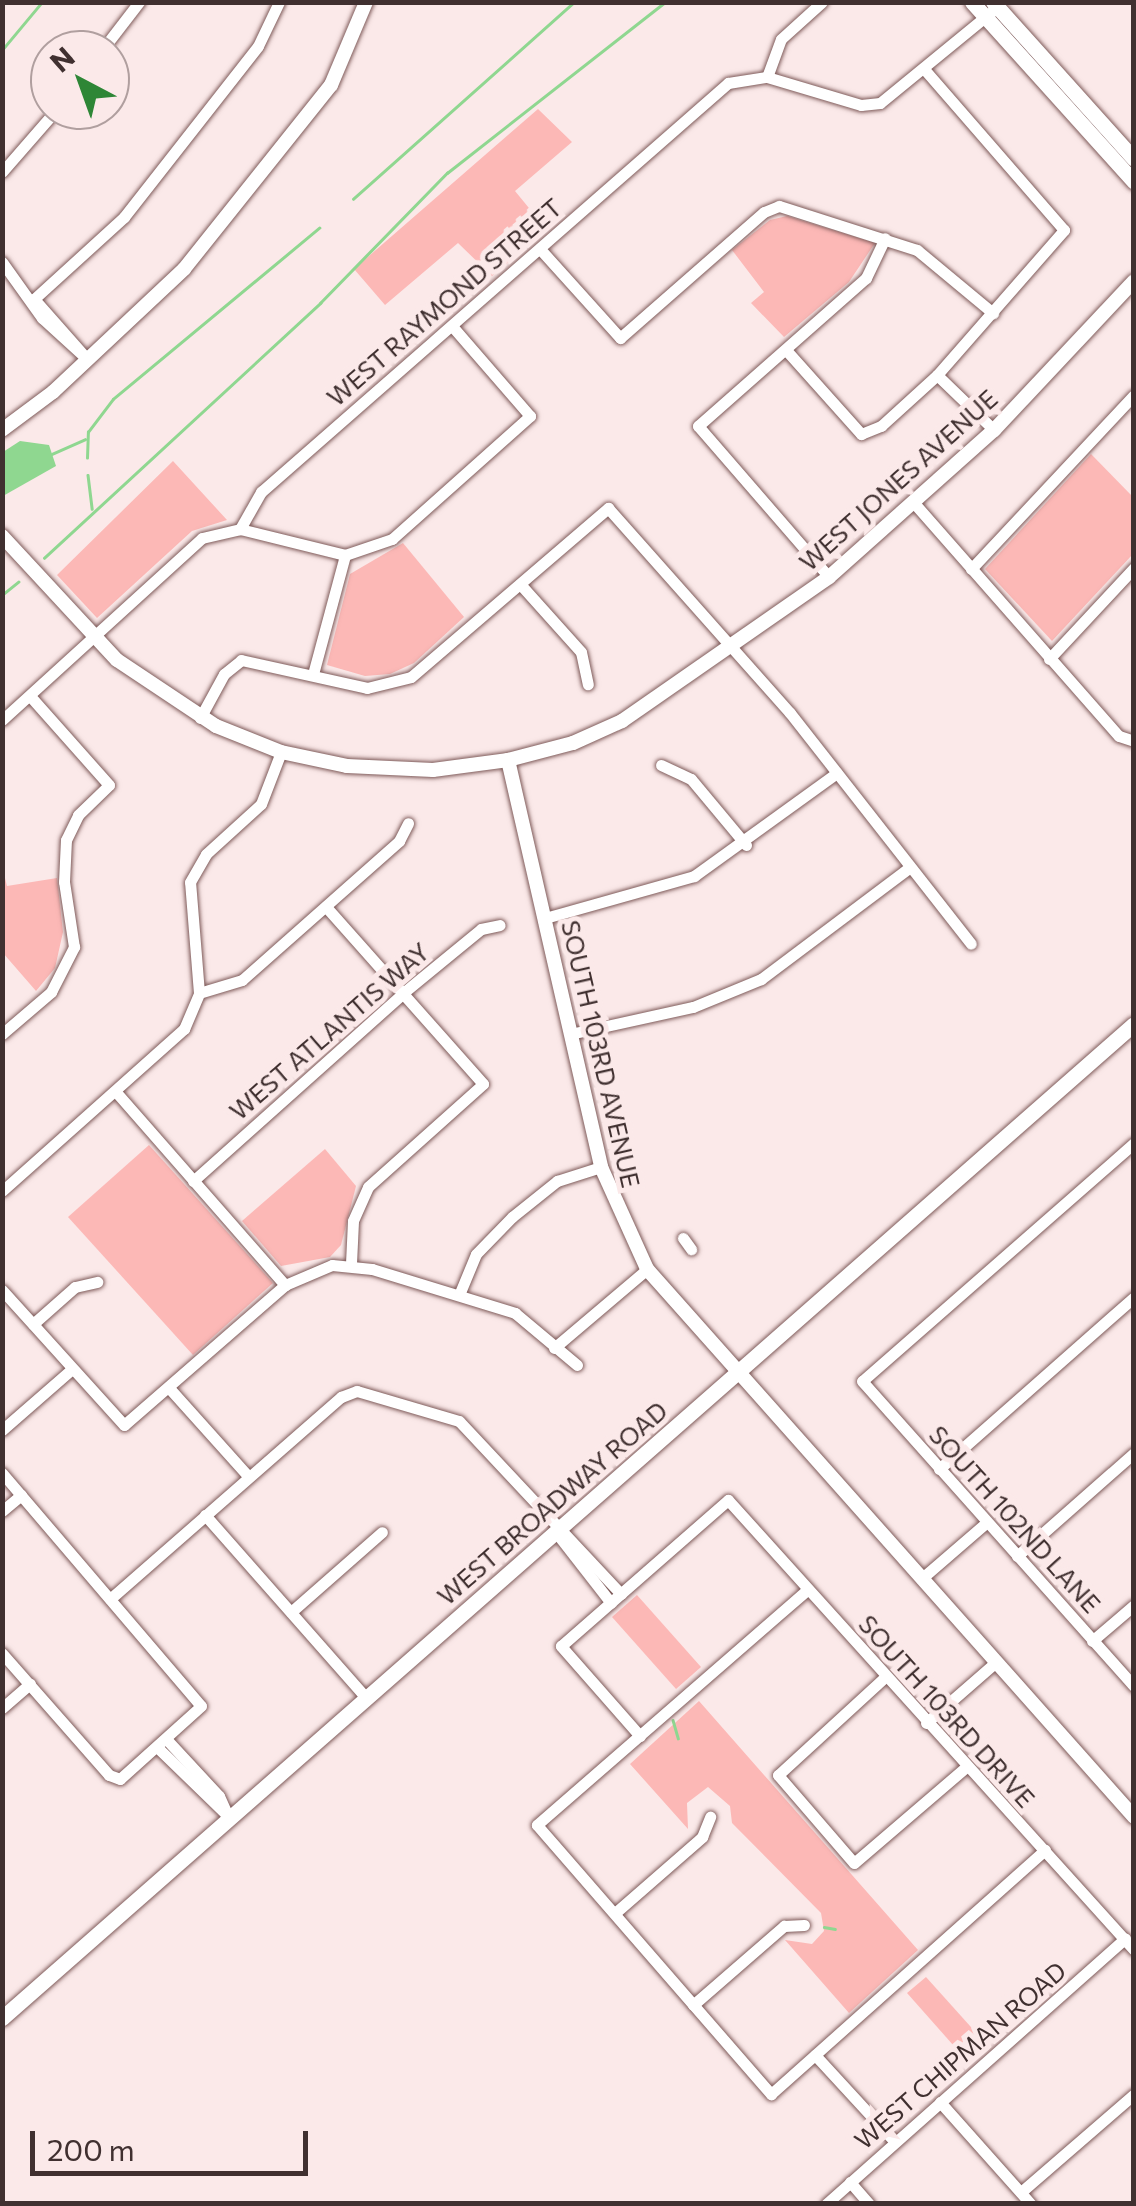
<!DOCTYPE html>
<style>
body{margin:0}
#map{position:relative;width:1136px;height:2206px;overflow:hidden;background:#fbe9e9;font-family:Commissioner,sans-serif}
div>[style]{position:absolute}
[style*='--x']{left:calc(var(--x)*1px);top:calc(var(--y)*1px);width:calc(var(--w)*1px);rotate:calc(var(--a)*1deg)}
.green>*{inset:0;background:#fcb8b6}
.water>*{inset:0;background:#8fd790}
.stream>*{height:2.5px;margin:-1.25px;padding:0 1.25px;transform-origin:1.25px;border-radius:1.25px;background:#8fd790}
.roads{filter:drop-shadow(0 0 2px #7e5a59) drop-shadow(0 0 2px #7e5a59)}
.minor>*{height:11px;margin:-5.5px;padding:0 5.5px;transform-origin:5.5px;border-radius:5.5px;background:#fff}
.tertiary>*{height:14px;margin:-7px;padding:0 7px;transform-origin:7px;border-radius:7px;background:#fff}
.secondary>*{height:15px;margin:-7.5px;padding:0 7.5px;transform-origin:7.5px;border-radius:7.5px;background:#fff}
span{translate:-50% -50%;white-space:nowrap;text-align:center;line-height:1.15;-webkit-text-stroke:10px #fbe9e9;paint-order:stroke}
.street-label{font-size:25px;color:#403030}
.frame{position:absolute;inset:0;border:5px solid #403030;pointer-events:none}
.north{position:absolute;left:30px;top:30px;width:100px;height:100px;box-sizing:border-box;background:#fbe9e9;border:2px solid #b09f9f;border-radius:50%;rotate:319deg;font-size:28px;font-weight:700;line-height:40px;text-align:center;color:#403030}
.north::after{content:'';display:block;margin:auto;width:35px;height:45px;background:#2e8636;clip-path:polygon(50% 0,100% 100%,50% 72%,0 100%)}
.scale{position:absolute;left:30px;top:2131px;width:278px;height:45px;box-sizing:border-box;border:5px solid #403030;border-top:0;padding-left:12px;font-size:30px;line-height:35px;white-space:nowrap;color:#403030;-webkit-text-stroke:8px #fbe9e9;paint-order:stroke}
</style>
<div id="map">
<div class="green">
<div style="clip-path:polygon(538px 109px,572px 142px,515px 191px,547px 230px,492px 276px,458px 243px,385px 305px,354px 269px)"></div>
<div style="clip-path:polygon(787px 216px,875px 243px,849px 282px,784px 337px,751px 303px,764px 292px,732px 250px,770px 220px)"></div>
<div style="clip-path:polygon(1091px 454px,1133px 497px,1133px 554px,1052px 641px,985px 569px)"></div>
<div style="clip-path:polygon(173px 461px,227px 520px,192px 531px,97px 618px,57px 575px)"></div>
<div style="clip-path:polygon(403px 543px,464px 617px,414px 663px,390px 674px,365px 676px,327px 665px,350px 574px)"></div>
<div style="clip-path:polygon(2px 866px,7px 886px,57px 878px,63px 932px,55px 968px,36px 991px,3px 953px)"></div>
<div style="clip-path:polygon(149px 1145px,273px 1283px,193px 1355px,68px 1217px)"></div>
<div style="clip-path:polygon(325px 1149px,356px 1186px,341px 1245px,330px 1257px,281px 1266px,242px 1221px)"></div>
<div style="clip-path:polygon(637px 1595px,701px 1667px,676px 1689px,612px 1617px)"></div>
<div style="clip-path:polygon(699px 1701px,918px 1950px,849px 2013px,785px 1940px,812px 1944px,824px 1931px,821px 1913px,732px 1823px,730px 1806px,708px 1787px,687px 1803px,688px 1829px,630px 1764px)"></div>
<div style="clip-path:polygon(926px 1977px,988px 2046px,969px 2063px,907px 1993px)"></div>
</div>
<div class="water">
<div style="clip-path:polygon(20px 441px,49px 445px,56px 466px,3px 496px,3px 452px)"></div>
</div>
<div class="stream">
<div style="--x:2;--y:50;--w:62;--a:-50.2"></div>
<div style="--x:353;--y:199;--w:296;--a:-41.7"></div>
<div style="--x:52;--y:454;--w:36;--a:-24"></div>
<div style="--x:87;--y:458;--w:26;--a:-88"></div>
<div style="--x:88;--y:432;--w:41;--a:-52.9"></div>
<div style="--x:113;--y:399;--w:268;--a:-39.7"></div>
<div style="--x:88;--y:475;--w:34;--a:83"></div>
<div style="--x:44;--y:558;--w:376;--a:-42.7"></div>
<div style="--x:320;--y:303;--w:182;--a:-45.7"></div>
<div style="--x:447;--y:173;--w:277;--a:-38.1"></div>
<div style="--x:2;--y:595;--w:21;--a:-39"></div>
<div style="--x:673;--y:1720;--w:19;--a:74"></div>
<div style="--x:824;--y:1927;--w:11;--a:10"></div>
</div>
<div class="roads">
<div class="minor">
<div style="--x:102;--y:50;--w:61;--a:-52.4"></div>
<div style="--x:767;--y:77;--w:40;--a:-69.8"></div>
<div style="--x:781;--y:39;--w:55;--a:-42.1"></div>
<div style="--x:2;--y:172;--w:82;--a:-48.9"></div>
<div style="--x:540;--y:249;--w:120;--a:48"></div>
<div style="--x:620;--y:338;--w:191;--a:-41.2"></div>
<div style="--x:764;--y:212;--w:16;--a:-22"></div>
<div style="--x:779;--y:206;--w:145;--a:17.7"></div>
<div style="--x:917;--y:250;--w:99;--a:39.7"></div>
<div style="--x:2;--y:262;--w:69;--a:54.5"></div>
<div style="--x:42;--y:318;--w:62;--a:42.4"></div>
<div style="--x:34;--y:299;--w:122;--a:-42.3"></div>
<div style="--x:124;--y:217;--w:217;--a:-51.9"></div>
<div style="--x:258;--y:46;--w:49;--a:-64.5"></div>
<div style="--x:34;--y:299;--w:80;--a:48.5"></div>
<div style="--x:786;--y:350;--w:113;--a:48.2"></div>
<div style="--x:861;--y:434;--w:22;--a:-22"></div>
<div style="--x:881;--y:426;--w:76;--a:-42.3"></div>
<div style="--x:937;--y:375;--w:193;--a:-48.8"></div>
<div style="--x:1064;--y:230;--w:212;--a:-131"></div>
<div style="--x:937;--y:375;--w:79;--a:44"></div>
<div style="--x:914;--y:503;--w:310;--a:48.7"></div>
<div style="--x:1119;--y:736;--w:16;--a:18"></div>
<div style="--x:240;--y:529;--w:43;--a:-60.4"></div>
<div style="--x:261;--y:492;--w:621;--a:-41.21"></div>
<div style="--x:728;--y:83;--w:39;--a:-9"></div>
<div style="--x:767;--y:77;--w:98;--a:16.6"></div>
<div style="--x:861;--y:105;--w:19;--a:-6"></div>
<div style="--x:880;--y:103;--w:144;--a:-39.3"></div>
<div style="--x:971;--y:569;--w:238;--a:-46.9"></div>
<div style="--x:829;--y:577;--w:200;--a:-130.9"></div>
<div style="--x:698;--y:426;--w:224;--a:-41.4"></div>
<div style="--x:866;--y:278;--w:44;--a:-64.6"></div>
<div style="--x:520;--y:584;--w:91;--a:48.1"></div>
<div style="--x:581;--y:652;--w:33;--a:78"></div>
<div style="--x:1049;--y:659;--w:125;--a:-47"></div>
<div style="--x:313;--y:674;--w:123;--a:-74.9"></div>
<div style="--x:200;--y:718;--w:50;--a:-61.4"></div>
<div style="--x:224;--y:674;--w:22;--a:-39"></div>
<div style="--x:241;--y:660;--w:129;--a:12.5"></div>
<div style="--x:367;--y:688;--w:45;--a:-14"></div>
<div style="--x:411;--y:677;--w:260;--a:-40.6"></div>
<div style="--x:608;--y:508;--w:274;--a:48.4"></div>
<div style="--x:790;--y:713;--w:293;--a:51.9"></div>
<div style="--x:2;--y:720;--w:270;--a:-42.3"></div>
<div style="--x:202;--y:538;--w:39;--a:-13"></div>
<div style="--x:240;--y:529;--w:108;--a:13.9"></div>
<div style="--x:345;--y:555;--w:50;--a:-18.8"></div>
<div style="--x:392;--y:539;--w:185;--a:-41.7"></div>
<div style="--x:530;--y:416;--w:119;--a:-130.9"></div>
<div style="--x:661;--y:765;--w:33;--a:25"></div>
<div style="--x:691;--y:779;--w:86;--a:50.2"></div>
<div style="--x:327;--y:908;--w:235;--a:48.4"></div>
<div style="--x:483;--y:1084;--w:154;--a:138.2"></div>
<div style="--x:368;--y:1187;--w:37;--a:114"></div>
<div style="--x:353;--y:1221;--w:43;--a:92.7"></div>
<div style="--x:545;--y:918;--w:155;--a:-15.7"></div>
<div style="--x:694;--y:876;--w:176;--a:-35.8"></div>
<div style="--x:199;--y:993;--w:45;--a:-16.8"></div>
<div style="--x:242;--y:980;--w:210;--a:-41.5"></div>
<div style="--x:399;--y:841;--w:20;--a:-63"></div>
<div style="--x:2;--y:1034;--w:65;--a:-40.6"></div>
<div style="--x:51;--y:992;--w:51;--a:-62.9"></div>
<div style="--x:74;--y:947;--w:66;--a:-98.7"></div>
<div style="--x:64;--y:882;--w:42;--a:-87.3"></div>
<div style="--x:66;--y:840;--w:28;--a:-64"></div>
<div style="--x:78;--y:815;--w:43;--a:-44.1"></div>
<div style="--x:109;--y:785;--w:119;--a:-131.6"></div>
<div style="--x:570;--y:1034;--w:126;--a:-12.4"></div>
<div style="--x:693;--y:1007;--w:74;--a:-22.4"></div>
<div style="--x:761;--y:979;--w:186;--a:-36.9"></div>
<div style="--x:116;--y:1092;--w:257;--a:48.8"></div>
<div style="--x:1134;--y:1143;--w:361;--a:138.8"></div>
<div style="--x:862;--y:1381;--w:409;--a:48.3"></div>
<div style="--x:193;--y:1181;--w:282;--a:-41.8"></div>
<div style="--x:403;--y:993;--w:101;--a:-39.4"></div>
<div style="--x:481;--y:929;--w:19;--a:-12"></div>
<div style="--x:2;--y:1191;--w:244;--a:-41.7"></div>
<div style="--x:184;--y:1029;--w:39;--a:-67"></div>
<div style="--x:199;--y:993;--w:111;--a:-94.6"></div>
<div style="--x:190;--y:882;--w:32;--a:-60"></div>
<div style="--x:206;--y:854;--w:74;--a:-42.3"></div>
<div style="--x:261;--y:804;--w:56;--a:-69"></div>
<div style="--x:683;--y:1238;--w:14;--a:54"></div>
<div style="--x:2;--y:1290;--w:182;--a:47.9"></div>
<div style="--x:124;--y:1425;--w:213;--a:-41"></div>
<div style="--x:285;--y:1285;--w:51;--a:-23.1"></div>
<div style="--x:332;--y:1265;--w:40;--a:5.7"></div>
<div style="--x:372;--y:1269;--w:150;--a:17.1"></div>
<div style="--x:515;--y:1313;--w:81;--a:40"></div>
<div style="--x:459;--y:1295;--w:44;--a:-67.5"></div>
<div style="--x:476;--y:1254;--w:52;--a:-45.8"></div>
<div style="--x:512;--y:1217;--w:58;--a:-38.7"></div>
<div style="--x:557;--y:1181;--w:46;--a:-17.7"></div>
<div style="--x:33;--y:1324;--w:56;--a:-41.4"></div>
<div style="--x:75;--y:1287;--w:23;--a:-13"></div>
<div style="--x:554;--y:1348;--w:122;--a:-40.3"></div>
<div style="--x:170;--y:1389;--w:118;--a:48.1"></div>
<div style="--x:2;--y:1430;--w:93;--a:-41.1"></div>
<div style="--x:939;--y:1469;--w:260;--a:-41.4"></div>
<div style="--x:2;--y:1473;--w:306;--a:49.5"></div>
<div style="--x:201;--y:1706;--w:109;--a:138"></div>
<div style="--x:120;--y:1779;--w:12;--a:-160"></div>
<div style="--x:109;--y:1775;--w:162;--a:-131.3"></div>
<div style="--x:2;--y:1511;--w:25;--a:-40"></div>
<div style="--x:205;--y:1515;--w:245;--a:48.6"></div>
<div style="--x:558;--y:1535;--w:86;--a:52.1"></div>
<div style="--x:1017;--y:1556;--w:156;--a:-41.4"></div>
<div style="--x:921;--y:1579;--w:87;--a:-40.8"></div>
<div style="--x:807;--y:1590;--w:358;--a:139"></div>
<div style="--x:537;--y:1825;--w:357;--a:49"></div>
<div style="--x:771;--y:2094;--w:367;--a:-41.7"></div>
<div style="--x:110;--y:1599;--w:307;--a:-41.2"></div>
<div style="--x:341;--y:1397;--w:17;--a:-21"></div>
<div style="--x:357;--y:1391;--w:106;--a:16.4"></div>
<div style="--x:459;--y:1421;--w:237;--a:46.9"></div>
<div style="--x:291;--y:1612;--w:121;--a:-41.3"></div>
<div style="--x:1092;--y:1641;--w:55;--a:-40.6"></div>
<div style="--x:885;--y:1677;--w:145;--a:137.5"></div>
<div style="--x:778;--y:1775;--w:116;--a:49.2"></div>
<div style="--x:854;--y:1863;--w:146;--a:-40.6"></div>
<div style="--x:2;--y:1708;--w:37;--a:-41"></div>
<div style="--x:926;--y:1723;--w:93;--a:-41.1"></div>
<div style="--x:640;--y:1736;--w:120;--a:-131.3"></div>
<div style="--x:561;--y:1646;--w:222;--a:-41.2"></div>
<div style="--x:728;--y:1500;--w:606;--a:47.94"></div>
<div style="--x:168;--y:1741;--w:75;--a:47.2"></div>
<div style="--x:219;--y:1796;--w:22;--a:66"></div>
<div style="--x:159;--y:1749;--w:96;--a:44.2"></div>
<div style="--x:615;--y:1913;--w:116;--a:-41.1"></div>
<div style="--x:702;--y:1837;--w:22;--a:-68"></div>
<div style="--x:693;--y:2005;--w:121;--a:-41"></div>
<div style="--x:784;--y:1926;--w:20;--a:-3"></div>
<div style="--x:815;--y:2055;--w:118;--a:47.4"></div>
<div style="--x:940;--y:2102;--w:137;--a:48.3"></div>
<div style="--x:850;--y:2182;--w:29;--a:49"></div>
<div style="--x:1021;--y:2192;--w:150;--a:-40.9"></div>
<div style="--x:826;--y:2204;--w:400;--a:-41.6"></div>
</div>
<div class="tertiary">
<div style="--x:2;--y:430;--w:64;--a:-36.7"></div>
<div style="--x:53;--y:392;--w:180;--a:-43.2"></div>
<div style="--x:184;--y:269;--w:236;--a:-51.4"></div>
<div style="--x:331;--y:85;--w:90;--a:-67.1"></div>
<div style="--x:2;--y:536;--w:169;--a:47.2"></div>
<div style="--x:117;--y:660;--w:119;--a:33.7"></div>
<div style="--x:216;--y:726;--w:70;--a:21.8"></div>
<div style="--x:281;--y:752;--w:67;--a:12"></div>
<div style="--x:347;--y:766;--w:86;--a:2.7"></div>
<div style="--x:433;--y:770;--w:76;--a:-7.6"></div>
<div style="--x:508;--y:760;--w:67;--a:-14.7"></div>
<div style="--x:573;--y:743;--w:54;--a:-24.2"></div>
<div style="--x:622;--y:721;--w:252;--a:-34.8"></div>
<div style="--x:829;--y:577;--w:221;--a:-41.7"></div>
<div style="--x:994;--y:430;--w:204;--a:-46.8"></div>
<div style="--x:508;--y:760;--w:417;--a:77.1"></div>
<div style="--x:601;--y:1167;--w:112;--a:65.7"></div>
<div style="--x:647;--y:1269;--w:733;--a:48.37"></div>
</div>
<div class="secondary">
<div style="--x:972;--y:2;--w:242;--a:48"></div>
<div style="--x:993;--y:2;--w:211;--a:48.1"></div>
<div style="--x:2;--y:2018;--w:1506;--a:-41.29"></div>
</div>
</div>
<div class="street-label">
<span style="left:444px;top:302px;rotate:-41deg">WEST RAYMOND STREET</span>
<span style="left:898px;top:480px;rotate:-42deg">WEST JONES AVENUE</span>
<span style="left:329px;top:1031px;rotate:-41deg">WEST ATLANTIS WAY</span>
<span style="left:601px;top:1054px;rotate:77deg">SOUTH 103RD AVENUE</span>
<span style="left:552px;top:1503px;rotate:-41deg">WEST BROADWAY ROAD</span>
<span style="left:1015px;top:1519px;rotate:48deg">SOUTH 102ND LANE</span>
<span style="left:947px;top:1711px;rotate:48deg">SOUTH 103RD DRIVE</span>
<span style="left:960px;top:2055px;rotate:-41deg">WEST CHIPMAN ROAD</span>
</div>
<div class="frame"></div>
<div class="north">N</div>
<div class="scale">200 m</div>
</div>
